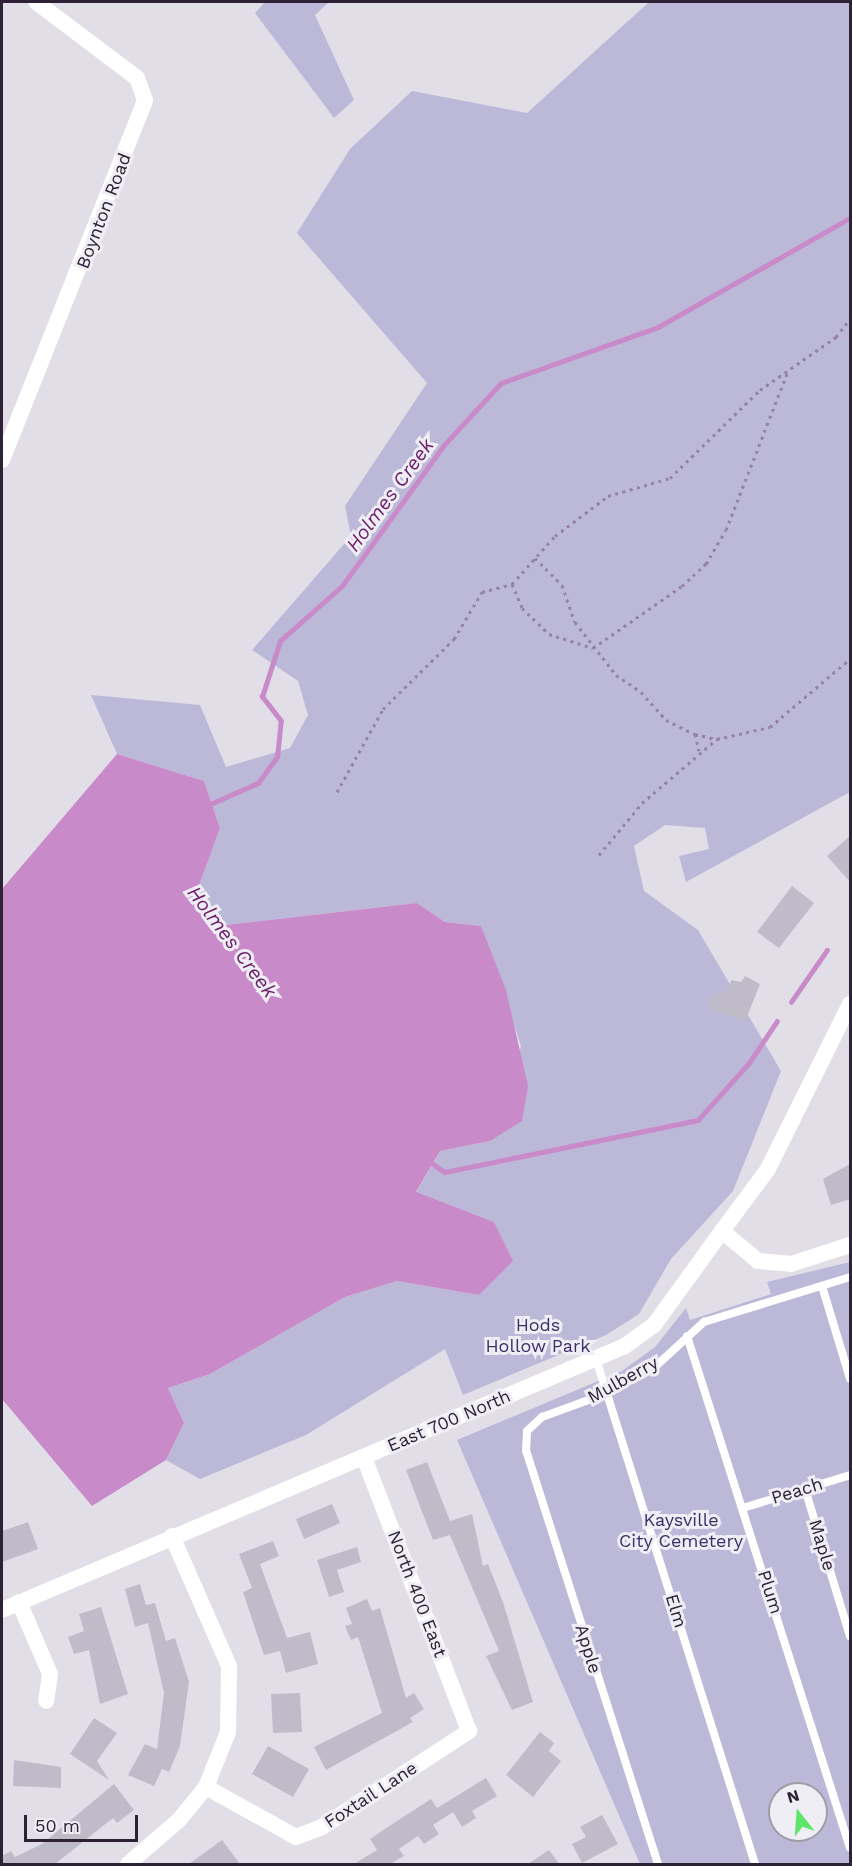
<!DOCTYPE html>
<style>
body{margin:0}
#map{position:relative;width:852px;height:1866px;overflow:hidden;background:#e2dee8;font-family:"Work Sans",sans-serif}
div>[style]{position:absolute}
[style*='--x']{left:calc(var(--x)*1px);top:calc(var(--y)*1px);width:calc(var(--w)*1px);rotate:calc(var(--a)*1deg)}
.green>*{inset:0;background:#bcb8d8}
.water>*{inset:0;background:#c98ac9}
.stream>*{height:4.5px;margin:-2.25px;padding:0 2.25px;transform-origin:2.25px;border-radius:2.25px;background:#c98ac9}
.building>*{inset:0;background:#c0bbc8}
.path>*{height:3px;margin-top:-1.5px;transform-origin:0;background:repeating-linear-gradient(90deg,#9681a9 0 3px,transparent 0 7.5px)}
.lane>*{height:8px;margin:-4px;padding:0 4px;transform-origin:4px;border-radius:4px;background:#fff}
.street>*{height:16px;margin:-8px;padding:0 8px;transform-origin:8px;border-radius:8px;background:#fff}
span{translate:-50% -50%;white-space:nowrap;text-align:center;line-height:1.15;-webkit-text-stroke:6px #f0eef5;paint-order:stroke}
.street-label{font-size:18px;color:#2d2136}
.park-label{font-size:18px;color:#3c2f69}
.water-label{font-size:20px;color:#6c216c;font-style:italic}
.frame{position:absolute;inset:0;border:3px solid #2d2136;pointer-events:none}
.north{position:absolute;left:768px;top:1782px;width:60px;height:60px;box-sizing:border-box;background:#f0eef5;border:2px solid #a29ca9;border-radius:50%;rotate:343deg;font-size:16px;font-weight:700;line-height:24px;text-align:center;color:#2d2136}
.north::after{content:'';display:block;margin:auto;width:21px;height:27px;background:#5fe56a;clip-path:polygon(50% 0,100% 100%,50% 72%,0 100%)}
.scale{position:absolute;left:24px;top:1815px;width:114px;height:27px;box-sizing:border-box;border:3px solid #2d2136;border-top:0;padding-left:8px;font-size:18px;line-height:21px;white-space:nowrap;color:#2d2136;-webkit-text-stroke:4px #f0eef5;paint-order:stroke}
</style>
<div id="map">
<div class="green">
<div style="clip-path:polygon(265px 2px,329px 2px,315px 15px,354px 100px,334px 118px,255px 13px)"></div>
<div style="clip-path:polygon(649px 2px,850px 2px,850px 792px,686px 882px,679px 856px,709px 849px,705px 828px,665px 825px,634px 846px,644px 891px,698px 930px,781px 1071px,733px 1191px,671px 1259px,639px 1314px,606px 1335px,463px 1395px,445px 1349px,306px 1435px,200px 1479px,166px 1460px,184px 1423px,168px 1388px,210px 1374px,345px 1297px,397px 1281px,479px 1295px,494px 1222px,416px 1193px,440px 1151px,490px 1141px,521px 1046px,481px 926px,445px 922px,417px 903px,209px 927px,193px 902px,220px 828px,204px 781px,117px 754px,91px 695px,200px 705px,226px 767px,290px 748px,308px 715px,298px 681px,252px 650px,351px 536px,345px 506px,427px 383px,297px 233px,350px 149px,412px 91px,527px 113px)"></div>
<div style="clip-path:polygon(evenodd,850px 1262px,850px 1864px,640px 1864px,457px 1440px,622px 1371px,655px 1347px,686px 1308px,690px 1320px,771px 1294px,767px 1282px,850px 1262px,780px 1794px,816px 1794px,816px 1830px,780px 1830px,780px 1794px)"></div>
</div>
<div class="water">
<div style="clip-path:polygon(117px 754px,204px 781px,220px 828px,193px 902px,209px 927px,417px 903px,445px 922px,481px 926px,506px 990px,528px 1086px,522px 1121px,490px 1141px,440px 1151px,416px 1192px,494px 1222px,513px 1261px,479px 1295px,397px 1281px,345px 1297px,210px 1374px,168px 1388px,184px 1423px,166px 1460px,92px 1506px,2px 1399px,2px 889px)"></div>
</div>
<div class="stream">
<div style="--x:208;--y:805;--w:55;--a:-23.7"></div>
<div style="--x:258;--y:783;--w:32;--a:-54"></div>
<div style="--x:277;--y:757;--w:36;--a:-84"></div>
<div style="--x:281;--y:721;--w:31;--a:-128"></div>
<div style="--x:262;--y:697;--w:59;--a:-72.2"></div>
<div style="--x:280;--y:641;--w:83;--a:-41.6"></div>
<div style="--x:342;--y:586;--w:174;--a:-54.1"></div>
<div style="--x:444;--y:445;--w:84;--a:-47.4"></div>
<div style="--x:501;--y:383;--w:167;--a:-19.6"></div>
<div style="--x:658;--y:327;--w:221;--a:-29.6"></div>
<div style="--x:791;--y:1002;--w:63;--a:-55.3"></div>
<div style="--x:429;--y:1161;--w:19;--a:35"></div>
<div style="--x:445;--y:1172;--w:258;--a:-11.6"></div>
<div style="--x:698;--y:1120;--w:76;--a:-48.2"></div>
<div style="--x:749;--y:1063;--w:50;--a:-56.3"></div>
</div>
<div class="building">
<div style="clip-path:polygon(850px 836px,850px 882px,827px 856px)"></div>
<div style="clip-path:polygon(792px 886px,814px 903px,779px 948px,757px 932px)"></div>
<div style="clip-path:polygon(745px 976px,760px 984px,745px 1022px,708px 1008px,715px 992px,722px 995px,732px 980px,741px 982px)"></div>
<div style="clip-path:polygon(850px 1164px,850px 1199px,831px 1205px,823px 1179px)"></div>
<div style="clip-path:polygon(427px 1462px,450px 1521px,472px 1514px,483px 1566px,488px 1564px,503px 1602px,533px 1702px,512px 1710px,486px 1656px,499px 1651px,450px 1535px,433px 1540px,406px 1470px)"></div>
<div style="clip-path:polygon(332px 1504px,340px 1523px,304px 1539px,296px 1519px)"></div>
<div style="clip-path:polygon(28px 1522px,38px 1549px,2px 1562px,2px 1531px)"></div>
<div style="clip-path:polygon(273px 1541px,279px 1556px,260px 1564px,287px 1638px,310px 1632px,318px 1664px,286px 1673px,280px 1651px,264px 1655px,243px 1592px,252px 1588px,239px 1554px)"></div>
<div style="clip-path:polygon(357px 1547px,361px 1562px,337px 1570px,344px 1592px,329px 1597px,317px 1560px)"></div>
<div style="clip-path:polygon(140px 1584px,146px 1605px,155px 1603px,166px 1641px,175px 1638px,189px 1682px,180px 1746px,169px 1772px,162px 1769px,154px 1786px,128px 1775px,145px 1744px,157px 1749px,164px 1693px,148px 1623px,135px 1627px,125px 1589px)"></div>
<div style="clip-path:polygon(367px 1599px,372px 1611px,380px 1608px,406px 1698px,414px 1693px,424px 1709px,410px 1718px,413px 1722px,326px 1770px,314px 1747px,382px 1713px,358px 1637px,351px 1640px,345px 1626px,352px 1624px,346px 1608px)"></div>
<div style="clip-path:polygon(101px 1607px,128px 1694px,100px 1704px,89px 1650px,74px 1654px,68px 1637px,84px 1631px,79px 1614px)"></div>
<div style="clip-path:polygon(300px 1693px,302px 1732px,273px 1733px,271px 1694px)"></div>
<div style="clip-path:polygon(94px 1718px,117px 1733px,97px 1761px,109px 1780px,70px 1754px)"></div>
<div style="clip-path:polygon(540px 1732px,554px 1743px,549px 1751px,561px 1761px,533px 1797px,506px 1775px)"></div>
<div style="clip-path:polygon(268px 1746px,309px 1769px,293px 1797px,252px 1774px)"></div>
<div style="clip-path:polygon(14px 1760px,61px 1767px,61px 1788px,13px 1786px)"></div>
<div style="clip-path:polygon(486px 1778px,497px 1796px,472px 1811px,476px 1818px,462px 1827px,453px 1812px,433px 1825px,439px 1834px,424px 1844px,418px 1836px,399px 1849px,404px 1856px,390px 1864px,354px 1864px,377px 1850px,370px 1839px,394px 1823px,431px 1799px,437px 1808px)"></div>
<div style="clip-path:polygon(114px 1784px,134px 1810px,117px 1823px,113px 1818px,55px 1864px,2px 1864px,2px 1856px,11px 1851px,15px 1857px,42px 1844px)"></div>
<div style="clip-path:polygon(602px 1815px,618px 1844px,582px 1863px,572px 1844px,586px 1837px,580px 1827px)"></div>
<div style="clip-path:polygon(222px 1840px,240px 1864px,189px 1864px)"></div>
<div style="clip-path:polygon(549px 1850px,559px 1864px,528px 1864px)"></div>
</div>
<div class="path">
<div style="--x:535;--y:558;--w:38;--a:45"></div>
<div style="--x:562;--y:585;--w:39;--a:71"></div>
<div style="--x:575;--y:622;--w:67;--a:52.3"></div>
<div style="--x:616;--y:675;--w:30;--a:34"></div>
<div style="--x:641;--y:692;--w:38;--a:48"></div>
<div style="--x:666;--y:720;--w:32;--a:26"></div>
<div style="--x:695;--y:734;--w:23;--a:13"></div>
<div style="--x:717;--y:739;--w:54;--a:-12.8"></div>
<div style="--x:770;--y:727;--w:105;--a:-40.4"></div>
<div style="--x:512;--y:584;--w:26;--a:67"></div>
<div style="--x:522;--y:608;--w:37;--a:44"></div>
<div style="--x:549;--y:634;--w:46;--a:17.7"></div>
<div style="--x:593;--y:648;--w:108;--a:-34.9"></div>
<div style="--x:682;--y:586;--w:33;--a:-43"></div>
<div style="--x:706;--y:564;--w:39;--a:-60"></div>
<div style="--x:726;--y:530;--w:171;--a:-68.7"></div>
<div style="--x:695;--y:734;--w:17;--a:77"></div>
<div style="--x:337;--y:792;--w:95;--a:-61"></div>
<div style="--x:383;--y:709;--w:100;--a:-44.6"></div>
<div style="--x:454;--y:639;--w:55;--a:-59.2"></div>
<div style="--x:482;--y:592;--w:31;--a:-15"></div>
<div style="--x:512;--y:584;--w:64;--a:-48.1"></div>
<div style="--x:555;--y:536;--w:66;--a:-37"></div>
<div style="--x:608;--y:496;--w:65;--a:-16.2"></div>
<div style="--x:670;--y:478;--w:126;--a:-44.4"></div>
<div style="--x:760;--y:390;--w:93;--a:-34.9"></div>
<div style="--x:836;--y:337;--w:23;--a:-52"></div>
<div style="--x:599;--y:855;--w:67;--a:-50.4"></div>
<div style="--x:642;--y:803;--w:99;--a:-40.5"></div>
</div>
<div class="lane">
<div style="--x:822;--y:1286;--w:97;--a:73.2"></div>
<div style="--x:687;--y:1336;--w:537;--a:72.34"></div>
<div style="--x:596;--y:1359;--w:529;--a:72.52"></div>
<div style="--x:805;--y:1489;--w:154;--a:73"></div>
<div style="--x:743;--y:1508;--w:112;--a:-17.1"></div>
<div style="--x:658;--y:1864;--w:434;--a:-107.7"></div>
<div style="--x:526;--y:1451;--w:20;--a:-87"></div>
<div style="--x:527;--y:1431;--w:21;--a:-43"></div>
<div style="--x:542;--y:1417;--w:70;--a:-20"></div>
<div style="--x:608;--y:1393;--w:56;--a:-29.7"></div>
<div style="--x:657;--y:1365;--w:64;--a:-42.5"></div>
<div style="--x:704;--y:1322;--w:153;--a:-17.1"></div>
</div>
<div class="street">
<div style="--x:2;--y:460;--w:387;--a:-68.3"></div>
<div style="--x:145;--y:100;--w:23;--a:-110"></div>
<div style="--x:137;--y:78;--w:126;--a:-143"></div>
<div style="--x:722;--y:1231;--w:77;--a:-53.4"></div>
<div style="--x:768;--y:1169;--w:184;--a:-63.6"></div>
<div style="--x:19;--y:1602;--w:78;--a:66.7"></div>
<div style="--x:50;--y:1674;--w:27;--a:98"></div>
<div style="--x:2;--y:1610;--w:677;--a:-22.97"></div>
<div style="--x:625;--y:1346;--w:36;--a:-36"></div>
<div style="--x:654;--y:1325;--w:116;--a:-54.1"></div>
<div style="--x:722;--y:1231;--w:47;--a:39.8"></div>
<div style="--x:758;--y:1261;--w:33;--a:5"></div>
<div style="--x:791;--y:1264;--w:62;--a:-17.9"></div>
<div style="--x:206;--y:1787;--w:103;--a:29.1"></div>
<div style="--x:296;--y:1837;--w:28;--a:-21"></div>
<div style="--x:322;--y:1827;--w:176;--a:-33.1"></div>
<div style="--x:469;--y:1731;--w:293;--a:-111"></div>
<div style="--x:128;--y:1864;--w:67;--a:-40.8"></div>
<div style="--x:179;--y:1820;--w:43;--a:-50.7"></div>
<div style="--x:206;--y:1787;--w:59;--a:-68.2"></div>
<div style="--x:228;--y:1732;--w:66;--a:-89.1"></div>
<div style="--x:229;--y:1666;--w:142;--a:-113.7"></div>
</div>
<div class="street-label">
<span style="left:104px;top:211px;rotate:-69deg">Boynton Road</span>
<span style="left:623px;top:1380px;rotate:-29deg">Mulberry</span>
<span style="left:449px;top:1421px;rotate:-23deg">East 700 North</span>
<span style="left:797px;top:1491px;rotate:-17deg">Peach</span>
<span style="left:822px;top:1545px;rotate:73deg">Maple</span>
<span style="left:770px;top:1592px;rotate:72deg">Plum</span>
<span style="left:417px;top:1594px;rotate:69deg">North 400 East</span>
<span style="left:676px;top:1611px;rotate:73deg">Elm</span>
<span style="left:588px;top:1649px;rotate:73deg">Apple</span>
<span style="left:371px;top:1795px;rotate:-33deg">Foxtail Lane</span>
</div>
<div class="park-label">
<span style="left:538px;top:1336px">Hods<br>Hollow Park</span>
<span style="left:681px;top:1531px">Kaysville<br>City Cemetery</span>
</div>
<div class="water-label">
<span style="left:390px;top:495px;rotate:-54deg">Holmes Creek</span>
<span style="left:232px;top:942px;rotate:53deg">Holmes Creek</span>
</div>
<div class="frame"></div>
<div class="north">N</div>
<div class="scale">50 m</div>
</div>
